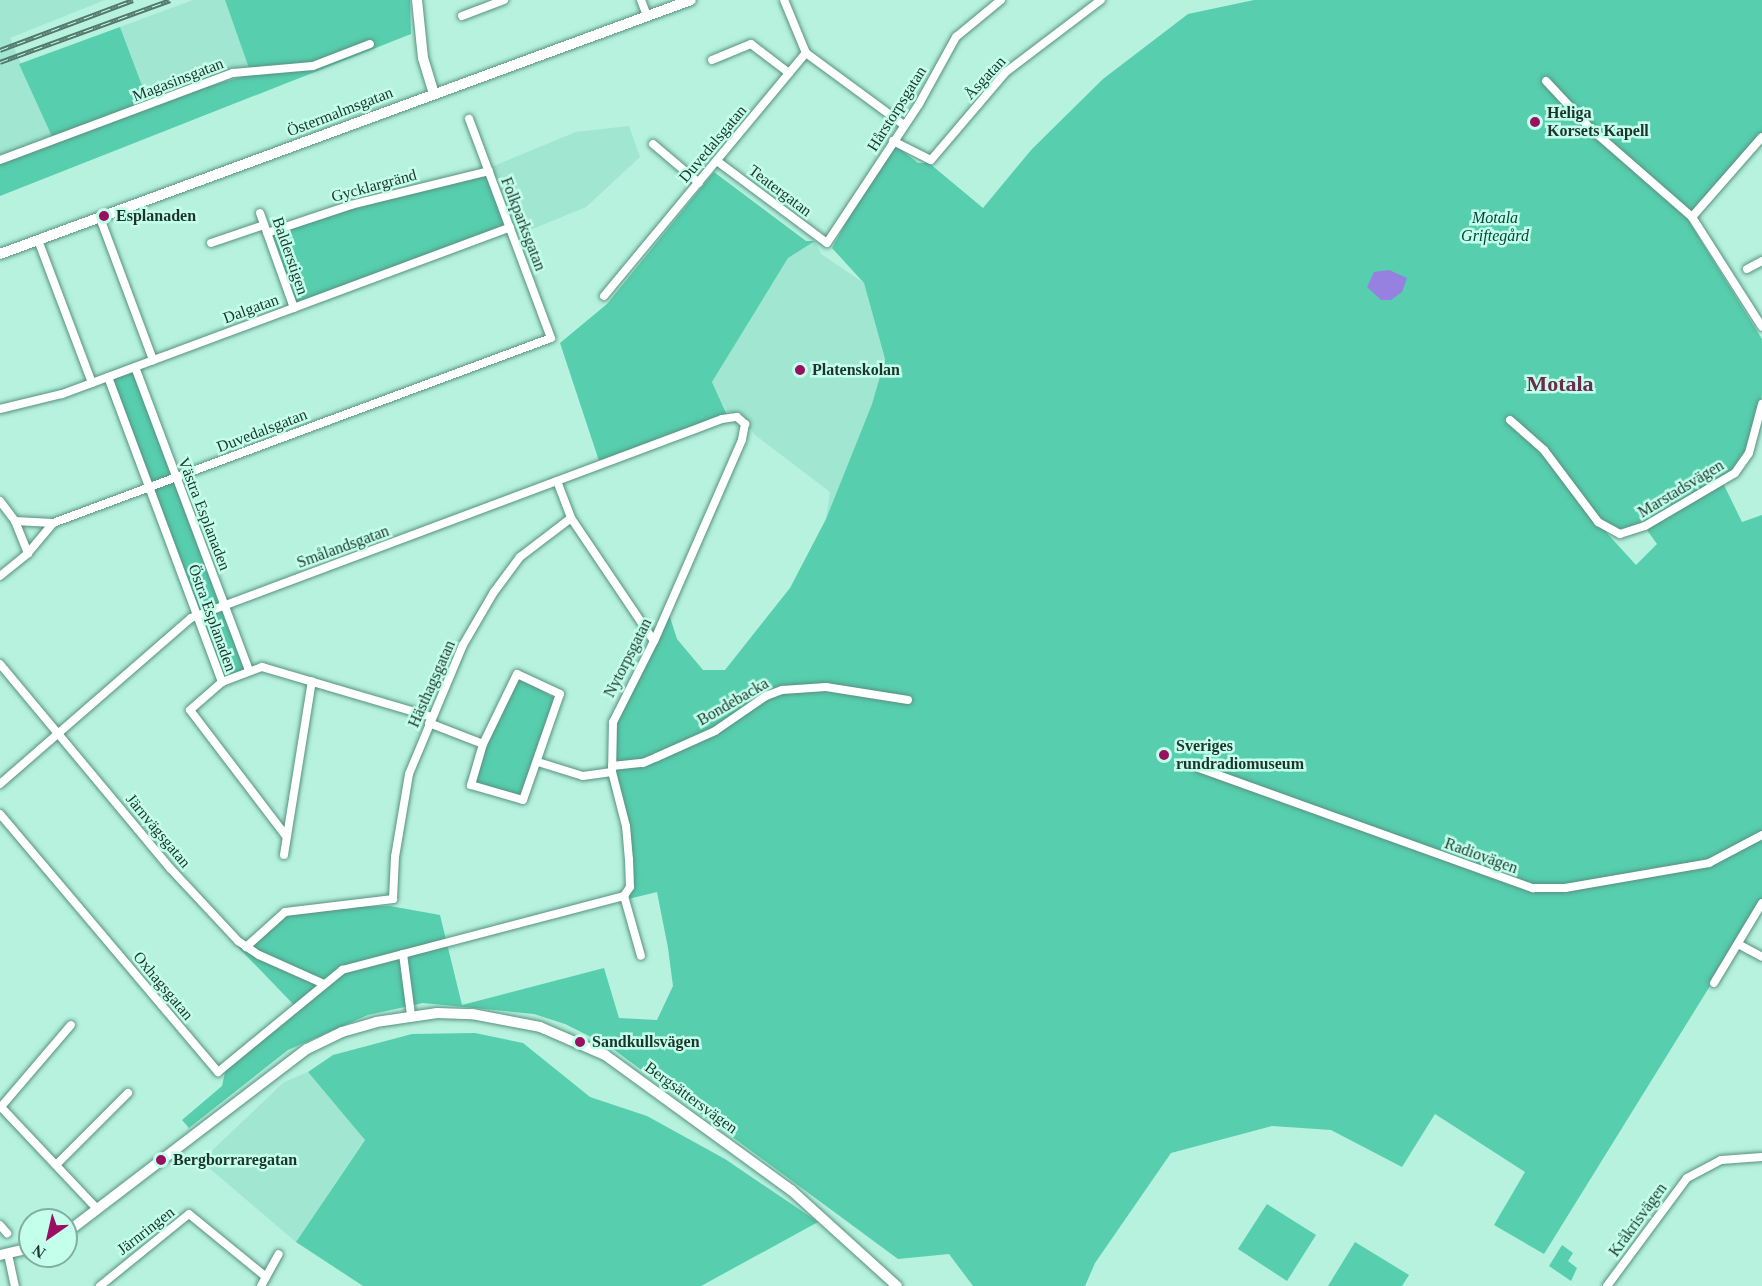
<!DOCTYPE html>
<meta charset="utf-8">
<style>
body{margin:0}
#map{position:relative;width:1762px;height:1286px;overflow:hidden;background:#b6f2de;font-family:Georgia,serif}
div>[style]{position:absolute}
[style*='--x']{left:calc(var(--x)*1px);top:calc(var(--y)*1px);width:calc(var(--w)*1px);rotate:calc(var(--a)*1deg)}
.built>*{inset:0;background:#a1e6d1}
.green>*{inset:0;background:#57ceae}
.water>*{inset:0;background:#9781e0}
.roads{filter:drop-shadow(0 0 2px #589180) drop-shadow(0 0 2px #589180)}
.street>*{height:8px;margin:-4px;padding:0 4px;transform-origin:4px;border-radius:4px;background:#fff}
.secondary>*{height:10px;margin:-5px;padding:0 5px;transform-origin:5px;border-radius:5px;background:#fff}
.rail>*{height:5px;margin-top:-2.5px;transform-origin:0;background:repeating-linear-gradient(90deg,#c3ffeb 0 9px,#53786c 0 18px);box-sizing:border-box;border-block:2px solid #53786c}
.dots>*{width:16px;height:16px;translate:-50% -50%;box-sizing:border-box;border:3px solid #c3ffeb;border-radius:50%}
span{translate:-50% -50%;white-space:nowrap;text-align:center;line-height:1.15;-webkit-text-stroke:5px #c3ffeb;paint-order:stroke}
.street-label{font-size:16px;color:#1d342d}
.poi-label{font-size:16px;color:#1d342d;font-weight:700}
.left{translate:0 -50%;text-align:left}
.park-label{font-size:16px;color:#004637;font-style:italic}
.district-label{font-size:22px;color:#6c2b4a;font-weight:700}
.north{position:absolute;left:18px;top:1208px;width:60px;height:60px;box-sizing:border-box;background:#c3ffeb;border:2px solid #81ae9f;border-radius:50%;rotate:214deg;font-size:16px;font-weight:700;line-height:24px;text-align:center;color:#1d342d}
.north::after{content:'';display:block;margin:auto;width:21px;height:27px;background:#9a0f60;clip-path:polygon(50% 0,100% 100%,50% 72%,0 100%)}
</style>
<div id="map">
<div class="built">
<div style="clip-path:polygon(0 0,105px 0,10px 38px,54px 141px,0 161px)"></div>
<div style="clip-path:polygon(193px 0,225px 0,251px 74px,149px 104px,120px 27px)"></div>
<div style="clip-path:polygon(629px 126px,640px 157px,586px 207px,513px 237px,484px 170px,576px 132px)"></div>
<div style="clip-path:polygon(815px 241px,821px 254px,864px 283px,885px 359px,872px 404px,826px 519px,830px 492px,755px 435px,741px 415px,726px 411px,712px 382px,788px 258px)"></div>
<div style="clip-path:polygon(308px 1072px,365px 1139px,296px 1242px,201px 1161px,284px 1082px)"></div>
</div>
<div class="green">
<div style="clip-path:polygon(225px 0,410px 0,411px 34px,0 196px,0 161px,54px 141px,19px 64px,120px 27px,149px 104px,251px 74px)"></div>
<div style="clip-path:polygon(evenodd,1254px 0,1762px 0,1762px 140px,1687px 218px,1762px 339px,1762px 395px,1753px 438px,1746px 460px,1723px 483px,1742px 522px,1762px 515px,1762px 902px,1544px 1254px,1494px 1225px,1525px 1172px,1435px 1114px,1402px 1167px,1331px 1130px,1272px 1126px,1171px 1153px,1095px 1263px,1085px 1286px,973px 1286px,949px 1254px,898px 1259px,609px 1046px,565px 1024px,534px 1014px,423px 1003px,368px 1015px,288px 1050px,189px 1128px,182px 1120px,222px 1086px,227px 1063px,294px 1005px,237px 946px,258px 935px,276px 917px,304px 908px,390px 906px,440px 915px,462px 1005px,604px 968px,619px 1018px,657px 1020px,673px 986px,668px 948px,657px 892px,620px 901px,628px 886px,621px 819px,607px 774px,612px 717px,668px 611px,677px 639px,703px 670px,725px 670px,790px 588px,826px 519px,872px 404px,885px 359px,864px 283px,832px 248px,891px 142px,918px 163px,929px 163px,983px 208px,1032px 149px,1103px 79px,1188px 14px,1254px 0,1644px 526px,1657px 544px,1636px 565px,1605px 531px,1620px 535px,1644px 526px)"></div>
<div style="clip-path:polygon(484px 170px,511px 230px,290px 311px,264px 233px)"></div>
<div style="clip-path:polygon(714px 172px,806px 241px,815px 241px,788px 258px,712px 382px,727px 415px,601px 467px,560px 343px,607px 304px)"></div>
<div style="clip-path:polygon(133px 369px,247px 671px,222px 683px,104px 380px)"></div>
<div style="clip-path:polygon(517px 675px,554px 698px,521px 800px,473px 785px,481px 748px)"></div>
<div style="clip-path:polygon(475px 1033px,523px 1043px,590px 1097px,647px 1116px,725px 1159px,818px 1222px,701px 1286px,363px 1286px,296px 1242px,365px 1140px,308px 1072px,333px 1055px,412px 1034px)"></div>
<div style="clip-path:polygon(1267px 1204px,1316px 1235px,1287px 1281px,1238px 1249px)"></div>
<div style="clip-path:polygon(1355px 1242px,1409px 1275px,1402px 1286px,1328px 1286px)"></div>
<div style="clip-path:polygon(1562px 1245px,1573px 1253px,1568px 1261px,1577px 1268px,1571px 1281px,1549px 1266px)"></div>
</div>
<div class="water">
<div style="clip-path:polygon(1389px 270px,1407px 278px,1402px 292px,1391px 300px,1381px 300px,1367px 287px,1374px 272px)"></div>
</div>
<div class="roads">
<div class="street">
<div style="--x:641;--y:0;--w:17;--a:69"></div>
<div style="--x:462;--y:16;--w:45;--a:-20.9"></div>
<div style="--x:806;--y:53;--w:122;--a:36.3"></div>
<div style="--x:712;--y:60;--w:42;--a:-22.3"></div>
<div style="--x:751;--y:44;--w:48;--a:37.3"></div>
<div style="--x:1546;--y:81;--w:64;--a:46.9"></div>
<div style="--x:1590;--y:128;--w:135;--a:41.1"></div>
<div style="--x:1692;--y:217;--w:130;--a:57.5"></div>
<div style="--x:893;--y:141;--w:42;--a:26.6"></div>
<div style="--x:931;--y:160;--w:116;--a:-49.6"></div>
<div style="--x:1006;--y:72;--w:119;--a:-37.2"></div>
<div style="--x:653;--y:144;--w:60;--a:40.3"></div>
<div style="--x:0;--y:160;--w:249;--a:-20.5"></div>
<div style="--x:233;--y:73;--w:80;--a:-5"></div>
<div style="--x:313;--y:66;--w:61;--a:-21.1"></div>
<div style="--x:717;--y:161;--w:137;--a:36.7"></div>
<div style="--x:827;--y:243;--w:167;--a:-56.5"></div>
<div style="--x:919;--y:104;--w:77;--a:-61.1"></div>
<div style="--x:956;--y:37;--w:58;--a:-39.4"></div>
<div style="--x:260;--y:213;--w:101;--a:70.3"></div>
<div style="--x:1692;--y:217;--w:106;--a:-48.8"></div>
<div style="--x:100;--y:218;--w:152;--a:69.5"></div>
<div style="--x:267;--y:233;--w:89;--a:-18.4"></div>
<div style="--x:351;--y:205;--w:142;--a:-13.8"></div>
<div style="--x:38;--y:240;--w:153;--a:69.3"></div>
<div style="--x:211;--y:243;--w:56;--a:-18.8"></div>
<div style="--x:1747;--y:269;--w:17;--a:-28"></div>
<div style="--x:604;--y:296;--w:316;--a:-50.3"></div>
<div style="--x:806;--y:53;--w:57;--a:-112.5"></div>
<div style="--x:135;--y:367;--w:324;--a:69.4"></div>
<div style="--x:108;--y:377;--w:326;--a:69.5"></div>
<div style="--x:0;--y:409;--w:64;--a:-13.6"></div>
<div style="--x:62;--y:394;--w:478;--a:-20.4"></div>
<div style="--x:1510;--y:420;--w:45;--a:41.4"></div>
<div style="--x:1544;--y:450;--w:90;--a:53.1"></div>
<div style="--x:1598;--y:522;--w:25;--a:29"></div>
<div style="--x:1620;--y:534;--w:26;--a:-18"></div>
<div style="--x:1645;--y:526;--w:104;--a:-30.5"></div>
<div style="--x:1735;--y:473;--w:24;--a:-55"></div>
<div style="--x:1749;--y:453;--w:51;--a:-75.1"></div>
<div style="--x:557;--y:481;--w:40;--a:69"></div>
<div style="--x:571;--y:518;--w:148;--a:56"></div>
<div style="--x:0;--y:501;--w:25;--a:53"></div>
<div style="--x:15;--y:521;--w:35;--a:68"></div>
<div style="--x:15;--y:521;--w:38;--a:3"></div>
<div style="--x:0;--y:576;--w:36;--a:-39"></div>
<div style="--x:28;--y:553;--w:39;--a:-50"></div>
<div style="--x:53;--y:523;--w:531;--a:-20.38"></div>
<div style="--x:551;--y:338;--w:234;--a:-110.5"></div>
<div style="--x:0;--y:664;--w:266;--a:50.2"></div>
<div style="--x:170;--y:868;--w:100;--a:47"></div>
<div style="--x:238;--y:941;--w:25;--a:34"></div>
<div style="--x:259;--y:955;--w:69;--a:24"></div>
<div style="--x:429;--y:723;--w:58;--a:21.3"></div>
<div style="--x:483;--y:744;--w:43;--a:106.3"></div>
<div style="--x:471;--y:785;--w:54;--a:16.1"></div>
<div style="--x:523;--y:800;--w:112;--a:-70.8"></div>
<div style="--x:560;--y:694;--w:47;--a:-155.1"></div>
<div style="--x:517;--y:674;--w:78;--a:115.9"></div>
<div style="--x:538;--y:762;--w:47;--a:17.3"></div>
<div style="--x:583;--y:776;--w:29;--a:-8"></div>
<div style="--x:612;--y:766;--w:31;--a:-6"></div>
<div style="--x:643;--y:763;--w:15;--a:-23"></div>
<div style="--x:657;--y:757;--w:64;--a:-24.1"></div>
<div style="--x:715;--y:731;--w:62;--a:-34.5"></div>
<div style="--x:766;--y:696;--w:17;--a:-21"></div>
<div style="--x:782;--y:690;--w:44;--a:-3.9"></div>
<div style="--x:826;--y:687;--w:83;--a:9"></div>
<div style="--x:1196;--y:767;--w:358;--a:19.8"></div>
<div style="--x:1533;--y:888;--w:32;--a:0"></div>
<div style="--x:1565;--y:888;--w:146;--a:-9.8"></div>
<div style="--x:1709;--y:863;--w:60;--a:-27.8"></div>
<div style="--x:0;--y:784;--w:253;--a:-41"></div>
<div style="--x:191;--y:618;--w:567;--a:-20.54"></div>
<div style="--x:722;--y:419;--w:15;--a:-8"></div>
<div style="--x:737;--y:417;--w:11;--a:41"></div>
<div style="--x:745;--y:424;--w:16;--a:101"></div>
<div style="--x:742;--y:440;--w:219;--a:113.6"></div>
<div style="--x:654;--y:641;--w:91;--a:116.8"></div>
<div style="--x:613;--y:722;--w:50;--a:91.1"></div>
<div style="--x:612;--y:772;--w:56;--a:75.5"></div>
<div style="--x:626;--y:826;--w:33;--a:85"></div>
<div style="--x:629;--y:859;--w:28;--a:88"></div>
<div style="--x:630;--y:887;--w:11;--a:124"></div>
<div style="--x:0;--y:814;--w:338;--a:49.8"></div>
<div style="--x:218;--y:1072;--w:161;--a:-39.4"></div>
<div style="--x:342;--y:970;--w:292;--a:-14.7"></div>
<div style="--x:286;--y:836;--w:158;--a:-127.3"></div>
<div style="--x:190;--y:710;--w:43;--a:-41.2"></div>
<div style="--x:222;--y:682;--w:43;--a:-20.6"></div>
<div style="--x:262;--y:667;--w:177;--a:16.4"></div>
<div style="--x:284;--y:855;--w:176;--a:-80.9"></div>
<div style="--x:624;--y:896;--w:62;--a:74.2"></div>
<div style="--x:1738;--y:944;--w:27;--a:28"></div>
<div style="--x:246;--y:947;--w:52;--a:-41.9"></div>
<div style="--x:285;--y:912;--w:109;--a:-6.9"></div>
<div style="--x:393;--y:899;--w:42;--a:-87.3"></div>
<div style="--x:395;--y:857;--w:84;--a:-80.4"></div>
<div style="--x:409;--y:774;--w:140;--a:-67.3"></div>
<div style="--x:463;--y:645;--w:61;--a:-59.7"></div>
<div style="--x:494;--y:592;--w:44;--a:-53.4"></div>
<div style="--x:520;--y:557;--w:64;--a:-37.4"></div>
<div style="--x:403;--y:954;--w:62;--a:82.5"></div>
<div style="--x:1714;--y:983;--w:93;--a:-59"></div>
<div style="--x:1;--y:1107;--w:141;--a:46.7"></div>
<div style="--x:0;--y:1108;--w:109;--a:-49.5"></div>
<div style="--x:56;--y:1165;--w:102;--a:-45"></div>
<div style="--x:0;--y:1225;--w:11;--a:49"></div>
<div style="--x:8;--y:1254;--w:33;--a:78"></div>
<div style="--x:266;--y:1277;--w:26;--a:-61"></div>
<div style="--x:100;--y:1286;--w:114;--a:-39"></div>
<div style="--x:189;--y:1214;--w:99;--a:39.3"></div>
<div style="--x:266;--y:1277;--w:10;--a:119"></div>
<div style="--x:1607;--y:1286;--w:134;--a:-53.5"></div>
<div style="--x:1687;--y:1178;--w:38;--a:-28"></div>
<div style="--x:1721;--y:1160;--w:41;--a:-4.2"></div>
</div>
<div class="secondary">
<div style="--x:417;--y:0;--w:58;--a:84.1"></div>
<div style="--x:423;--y:58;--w:37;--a:73"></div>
<div style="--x:0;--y:254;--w:736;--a:-20.18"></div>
<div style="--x:66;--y:1233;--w:303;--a:-37.4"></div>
<div style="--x:307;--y:1049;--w:39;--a:-26"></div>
<div style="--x:342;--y:1032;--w:35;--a:-16"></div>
<div style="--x:376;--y:1022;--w:62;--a:-8.4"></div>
<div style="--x:437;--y:1013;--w:35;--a:2"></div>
<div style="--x:472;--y:1014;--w:69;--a:10.8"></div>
<div style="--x:540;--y:1027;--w:71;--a:23.3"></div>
<div style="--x:605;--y:1055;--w:230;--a:36"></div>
<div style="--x:791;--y:1190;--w:143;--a:42.2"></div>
<div style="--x:0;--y:1255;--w:31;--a:-13"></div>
</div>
</div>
<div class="rail">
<div style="--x:0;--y:50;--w:142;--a:-20.6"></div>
<div style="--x:0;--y:62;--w:181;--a:-20"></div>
</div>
<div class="dots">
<div style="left:1535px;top:122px;background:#9a0f60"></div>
<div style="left:104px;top:216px;background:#9a0f60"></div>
<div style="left:800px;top:370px;background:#9a0f60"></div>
<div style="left:1164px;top:755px;background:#9a0f60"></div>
<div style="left:580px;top:1042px;background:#9a0f60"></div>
<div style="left:161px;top:1160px;background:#9a0f60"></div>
</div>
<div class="street-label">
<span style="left:985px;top:78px;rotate:-47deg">Åsgatan</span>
<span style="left:178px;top:80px;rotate:-21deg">Magasinsgatan</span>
<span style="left:897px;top:109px;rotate:-58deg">Hårstorpsgatan</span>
<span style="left:340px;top:112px;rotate:-21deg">Östermalmsgatan</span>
<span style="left:713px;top:144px;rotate:-50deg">Duvedalsgatan</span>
<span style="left:374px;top:186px;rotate:-15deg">Gycklargränd</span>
<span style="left:780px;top:191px;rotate:37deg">Teatergatan</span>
<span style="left:523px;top:224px;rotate:69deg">Folkparksgatan</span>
<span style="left:290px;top:256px;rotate:71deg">Balderstigen</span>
<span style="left:251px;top:309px;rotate:-20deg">Dalgatan</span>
<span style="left:262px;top:431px;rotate:-21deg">Duvedalsgatan</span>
<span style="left:1681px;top:489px;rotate:-31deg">Marstadsvägen</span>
<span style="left:204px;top:514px;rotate:69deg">Västra Esplanaden</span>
<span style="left:343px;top:547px;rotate:-20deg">Smålandsgatan</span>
<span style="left:212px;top:618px;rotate:70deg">Östra Esplanaden</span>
<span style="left:628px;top:658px;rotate:-63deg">Nytorpsgatan</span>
<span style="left:432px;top:684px;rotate:-66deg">Hästhagsgatan</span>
<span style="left:733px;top:702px;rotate:-30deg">Bondebacka</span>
<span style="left:158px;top:831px;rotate:50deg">Järnvägsgatan</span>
<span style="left:1481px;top:856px;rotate:20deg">Radiovägen</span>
<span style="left:163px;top:986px;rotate:50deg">Oxhagsgatan</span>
<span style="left:691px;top:1098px;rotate:36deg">Bergsättersvägen</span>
<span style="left:1638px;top:1220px;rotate:-54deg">Kråkrisvägen</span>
<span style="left:146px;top:1231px;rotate:-38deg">Järnringen</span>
</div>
<div class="poi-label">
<span class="left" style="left:1547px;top:122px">Heliga<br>Korsets Kapell</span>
<span class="left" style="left:116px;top:216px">Esplanaden</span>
<span class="left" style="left:812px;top:370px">Platenskolan</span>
<span class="left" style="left:1176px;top:755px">Sveriges<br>rundradiomuseum</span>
<span class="left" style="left:592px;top:1042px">Sandkullsvägen</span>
<span class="left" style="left:173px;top:1160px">Bergborraregatan</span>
</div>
<div class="park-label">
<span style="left:1495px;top:227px">Motala<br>Griftegård</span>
</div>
<div class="district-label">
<span style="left:1560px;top:384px">Motala</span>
</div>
<div class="north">N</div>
</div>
